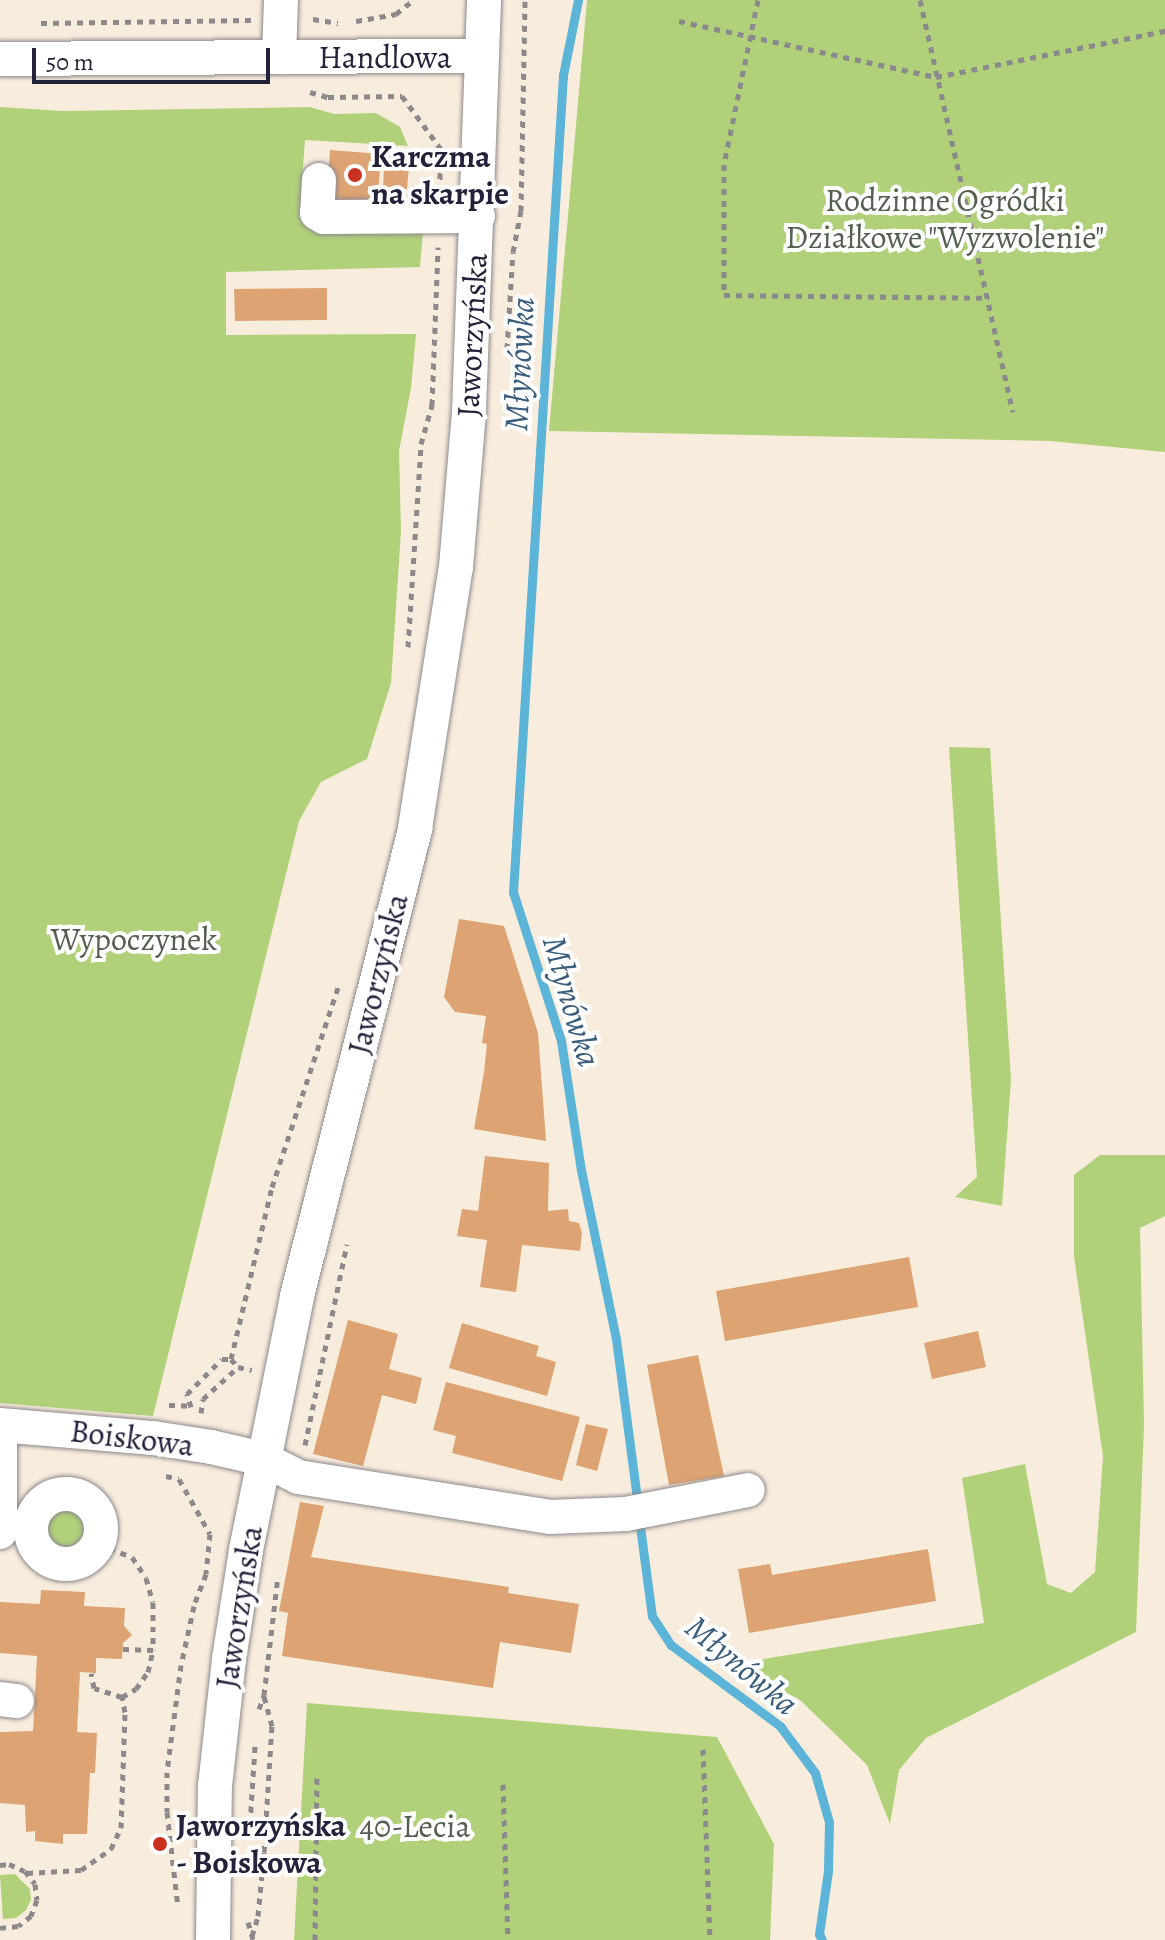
<!DOCTYPE html>
<meta charset="utf-8">
<style>
body{margin:0}
#map{position:relative;width:1165px;height:1940px;overflow:hidden;background:#f8eddd;font-family:Alegreya,serif}
div>[style]{position:absolute}
[style*='--x']{left:calc(var(--x)*1px);top:calc(var(--y)*1px);width:calc(var(--w)*1px);rotate:calc(var(--a)*1deg)}
.green>*{inset:0;background:#b0d179}
.round{border-radius:50%}
.stream>*{height:9px;margin:-4.5px;padding:0 4.5px;transform-origin:4.5px;border-radius:4.5px;background:#5cb5d9}
.building>*{inset:0;background:#dda372}
.path>*{height:5px;margin-top:-2.5px;transform-origin:0;background:repeating-linear-gradient(90deg,#8d888c 0 6px,transparent 0 12px)}
.roads{filter:drop-shadow(0 0 2px #8d888c) drop-shadow(0 0 2px #8d888c)}
.minor>*{height:34px;margin:-17px;padding:0 17px;transform-origin:17px;border-radius:17px;background:#fff}
.minor>.ring{margin:-17px;padding:0;box-sizing:content-box;background:none;border:34px solid #fff;border-radius:50%}
.dots>*{width:22px;height:22px;translate:-50% -50%;box-sizing:border-box;border:4px solid #fff;border-radius:50%}
span{translate:-50% -50%;white-space:nowrap;text-align:center;line-height:1.15;-webkit-text-stroke:8px #fff;paint-order:stroke}
.street-label{font-size:32px;color:#22223b}
.poi-label{font-size:32px;color:#22223b;font-weight:700}
.left{translate:0 -50%;text-align:left}
.park-label{font-size:32px;color:#545f51}
.water-label{font-size:34px;color:#395d7a;font-style:italic}
.scale{position:absolute;left:32px;top:48px;width:238px;height:36px;box-sizing:border-box;border:4px solid #22223b;border-top:0;padding-left:10px;font-size:24px;line-height:28px;white-space:nowrap;color:#22223b;-webkit-text-stroke:6px #fff;paint-order:stroke}
</style>
<div id="map">
<div class="green">
<div style="clip-path:polygon(587px 0,1165px 0,1165px 452px,1050px 441px,549px 431px)"></div>
<div style="clip-path:polygon(0 107px,64px 111px,310px 107px,334px 114px,376px 113px,400px 127px,408px 146px,305px 140px,299px 218px,423px 232px,420px 267px,226px 272px,226px 335px,416px 334px,411px 388px,399px 451px,401px 531px,391px 683px,367px 759px,321px 782px,299px 821px,153px 1416px,0 1403px)"></div>
<div style="clip-path:polygon(949px 747px,990px 748px,1011px 1080px,1002px 1206px,955px 1197px,977px 1177px)"></div>
<div style="clip-path:polygon(1100px 1155px,1165px 1155px,1165px 1216px,1140px 1228px,1144px 1425px,1136px 1632px,926px 1738px,899px 1770px,890px 1824px,867px 1765px,800px 1700px,751px 1673px,758px 1660px,984px 1623px,962px 1478px,1025px 1464px,1047px 1584px,1071px 1593px,1095px 1572px,1103px 1456px,1074px 1257px,1074px 1175px)"></div>
<div class="round" style="left:45px;top:1508px;width:42px;height:42px"></div>
<div style="clip-path:polygon(307px 1703px,717px 1737px,774px 1844px,770px 1940px,294px 1940px)"></div>
<div style="clip-path:polygon(15px 1874px,30px 1889px,31px 1900px,26px 1910px,16px 1918px,3px 1919px,0 1875px)"></div>
</div>
<div class="stream">
<div style="--x:578;--y:0;--w:76;--a:101.3"></div>
<div style="--x:563;--y:75;--w:819;--a:93.5"></div>
<div style="--x:513;--y:892;--w:157;--a:72.1"></div>
<div style="--x:561;--y:1041;--w:131;--a:81.2"></div>
<div style="--x:581;--y:1170;--w:173;--a:78.3"></div>
<div style="--x:616;--y:1339;--w:167;--a:82.5"></div>
<div style="--x:639;--y:1519;--w:98;--a:82.4"></div>
<div style="--x:652;--y:1616;--w:35;--a:57"></div>
<div style="--x:671;--y:1645;--w:136;--a:36.6"></div>
<div style="--x:780;--y:1726;--w:59;--a:53.3"></div>
<div style="--x:815;--y:1773;--w:51;--a:74.1"></div>
<div style="--x:829;--y:1822;--w:49;--a:91.2"></div>
<div style="--x:828;--y:1871;--w:64;--a:98.1"></div>
<div style="--x:819;--y:1934;--w:7;--a:63"></div>
</div>
<div class="building">
<div style="clip-path:polygon(330px 150px,381px 154px,377px 210px,326px 206px)"></div>
<div style="clip-path:polygon(385px 153px,410px 155px,407px 189px,383px 187px)"></div>
<div style="clip-path:polygon(327px 288px,327px 320px,235px 321px,234px 289px)"></div>
<div style="clip-path:polygon(459px 919px,504px 926px,538px 1033px,546px 1141px,474px 1129px,484px 1072px,487px 1044px,482px 1043px,486px 1016px,455px 1012px,444px 997px)"></div>
<div style="clip-path:polygon(485px 1156px,549px 1163px,548px 1211px,568px 1209px,569px 1221px,579px 1223px,582px 1233px,580px 1251px,522px 1245px,516px 1292px,480px 1287px,487px 1240px,457px 1236px,462px 1209px,478px 1211px)"></div>
<div style="clip-path:polygon(909px 1257px,918px 1307px,725px 1341px,716px 1291px)"></div>
<div style="clip-path:polygon(348px 1320px,398px 1334px,389px 1369px,422px 1378px,416px 1404px,382px 1395px,363px 1466px,313px 1454px)"></div>
<div style="clip-path:polygon(462px 1323px,539px 1346px,536px 1356px,556px 1362px,547px 1396px,449px 1368px)"></div>
<div style="clip-path:polygon(978px 1331px,986px 1367px,932px 1379px,924px 1343px)"></div>
<div style="clip-path:polygon(698px 1355px,724px 1476px,669px 1485px,647px 1365px)"></div>
<div style="clip-path:polygon(446px 1382px,580px 1417px,562px 1481px,452px 1453px,456px 1436px,433px 1430px)"></div>
<div style="clip-path:polygon(586px 1424px,608px 1429px,597px 1471px,576px 1465px)"></div>
<div style="clip-path:polygon(300px 1502px,324px 1506px,311px 1557px,509px 1587px,508px 1593px,579px 1604px,571px 1653px,500px 1642px,493px 1688px,282px 1656px,288px 1613px,279px 1611px)"></div>
<div style="clip-path:polygon(928px 1549px,936px 1601px,749px 1633px,738px 1569px,770px 1564px,772px 1575px)"></div>
<div style="clip-path:polygon(41px 1590px,85px 1592px,84px 1606px,125px 1608px,124px 1626px,132px 1635px,123px 1643px,122px 1659px,96px 1658px,96px 1673px,80px 1672px,77px 1732px,97px 1733px,95px 1773px,90px 1773px,87px 1834px,63px 1834px,63px 1844px,35px 1841px,35px 1831px,26px 1832px,25px 1805px,0 1803px,0 1732px,33px 1731px,37px 1656px,0 1653px,0 1602px,40px 1604px)"></div>
</div>
<div class="path">
<div style="--x:758;--y:0;--w:167;--a:101.7"></div>
<div style="--x:724;--y:164;--w:131;--a:90"></div>
<div style="--x:724;--y:295;--w:265;--a:0.6"></div>
<div style="--x:920;--y:0;--w:422;--a:77.3"></div>
<div style="--x:313;--y:19;--w:25;--a:9"></div>
<div style="--x:356;--y:21;--w:41;--a:-9.9"></div>
<div style="--x:396;--y:14;--w:22;--a:-39"></div>
<div style="--x:679;--y:21;--w:263;--a:12.3"></div>
<div style="--x:936;--y:77;--w:234;--a:-11.4"></div>
<div style="--x:41;--y:23;--w:210;--a:-0.8"></div>
<div style="--x:310;--y:92;--w:19;--a:16"></div>
<div style="--x:328;--y:97;--w:74;--a:-0.8"></div>
<div style="--x:402;--y:96;--w:66;--a:53.7"></div>
<div style="--x:441;--y:149;--w:36;--a:92"></div>
<div style="--x:507;--y:349;--w:97;--a:-86.5"></div>
<div style="--x:513;--y:252;--w:42;--a:-79"></div>
<div style="--x:521;--y:211;--w:211;--a:-88.9"></div>
<div style="--x:408;--y:647;--w:203;--a:-86.3"></div>
<div style="--x:421;--y:444;--w:41;--a:-74.2"></div>
<div style="--x:432;--y:405;--w:158;--a:-87.8"></div>
<div style="--x:231;--y:1359;--w:177;--a:-76.6"></div>
<div style="--x:272;--y:1187;--w:214;--a:-71.7"></div>
<div style="--x:231;--y:1359;--w:11;--a:49"></div>
<div style="--x:238;--y:1367;--w:14;--a:12"></div>
<div style="--x:169;--y:1405;--w:23;--a:2"></div>
<div style="--x:191;--y:1407;--w:14;--a:-107"></div>
<div style="--x:187;--y:1394;--w:49;--a:-45"></div>
<div style="--x:222;--y:1359;--w:9;--a:0"></div>
<div style="--x:201;--y:1413;--w:14;--a:-82"></div>
<div style="--x:203;--y:1399;--w:47;--a:-42.4"></div>
<div style="--x:305;--y:1445;--w:205;--a:-78.2"></div>
<div style="--x:166;--y:1476;--w:13;--a:13"></div>
<div style="--x:179;--y:1479;--w:63;--a:60.6"></div>
<div style="--x:210;--y:1534;--w:40;--a:95.7"></div>
<div style="--x:206;--y:1574;--w:34;--a:111"></div>
<div style="--x:194;--y:1606;--w:60;--a:102.4"></div>
<div style="--x:181;--y:1665;--w:108;--a:97.5"></div>
<div style="--x:167;--y:1772;--w:40;--a:90"></div>
<div style="--x:167;--y:1812;--w:96;--a:83.4"></div>
<div style="--x:98;--y:1544;--w:36;--a:21"></div>
<div style="--x:132;--y:1557;--w:25;--a:56"></div>
<div style="--x:146;--y:1578;--w:25;--a:74"></div>
<div style="--x:153;--y:1602;--w:48;--a:90"></div>
<div style="--x:122;--y:1697;--w:16;--a:-30"></div>
<div style="--x:136;--y:1689;--w:21;--a:-55"></div>
<div style="--x:148;--y:1672;--w:23;--a:-77"></div>
<div style="--x:153;--y:1650;--w:30;--a:-178"></div>
<div style="--x:259;--y:1709;--w:15;--a:-70"></div>
<div style="--x:264;--y:1695;--w:120;--a:-83.3"></div>
<div style="--x:703;--y:1749;--w:191;--a:87.9"></div>
<div style="--x:503;--y:1784;--w:156;--a:88.2"></div>
<div style="--x:250;--y:1824;--w:78;--a:-86.3"></div>
<div style="--x:0;--y:1865;--w:9;--a:-6"></div>
<div style="--x:9;--y:1864;--w:17;--a:24"></div>
<div style="--x:25;--y:1871;--w:16;--a:52"></div>
<div style="--x:35;--y:1884;--w:16;--a:83"></div>
<div style="--x:37;--y:1900;--w:17;--a:111"></div>
<div style="--x:31;--y:1916;--w:16;--a:142"></div>
<div style="--x:18;--y:1926;--w:18;--a:174"></div>
<div style="--x:27;--y:1873;--w:54;--a:-3.2"></div>
<div style="--x:81;--y:1870;--w:37;--a:-35"></div>
<div style="--x:111;--y:1849;--w:23;--a:-65"></div>
<div style="--x:121;--y:1828;--w:116;--a:-88"></div>
<div style="--x:125;--y:1712;--w:15;--a:-101"></div>
<div style="--x:122;--y:1697;--w:29;--a:-162"></div>
<div style="--x:94;--y:1688;--w:15;--a:-101"></div>
<div style="--x:248;--y:1922;--w:19;--a:74"></div>
<div style="--x:252;--y:1936;--w:21;--a:-73"></div>
<div style="--x:258;--y:1916;--w:64;--a:-84.6"></div>
<div style="--x:264;--y:1852;--w:126;--a:-86.4"></div>
<div style="--x:272;--y:1726;--w:31;--a:-105"></div>
<div style="--x:315;--y:1940;--w:164;--a:-89.3"></div>
</div>
<div class="roads">
<div class="minor">
<div style="--x:279;--y:57;--w:57;--a:-88"></div>
<div style="--x:0;--y:59;--w:482;--a:-0.4"></div>
<div style="--x:319;--y:180;--w:33;--a:93"></div>
<div style="--x:317;--y:213;--w:8;--a:30"></div>
<div style="--x:324;--y:217;--w:154;--a:-0.4"></div>
<div style="--x:0;--y:1425;--w:154;--a:4.9"></div>
<div style="--x:153;--y:1438;--w:59;--a:8.8"></div>
<div style="--x:211;--y:1447;--w:53;--a:13"></div>
<div style="--x:263;--y:1459;--w:39;--a:27"></div>
<div style="--x:298;--y:1477;--w:255;--a:9"></div>
<div style="--x:550;--y:1517;--w:76;--a:-2.3"></div>
<div style="--x:626;--y:1514;--w:124;--a:-11.1"></div>
<div style="--x:0;--y:1444;--w:88;--a:90"></div>
<div class="ring" style="left:31px;top:1494px;width:36px;height:36px"></div>
<div style="--x:0;--y:1699;--w:17;--a:7"></div>
<div style="--x:213;--y:1940;--w:154;--a:-89.3"></div>
<div style="--x:215;--y:1786;--w:128;--a:-83.7"></div>
<div style="--x:229;--y:1659;--w:110;--a:-81.1"></div>
<div style="--x:246;--y:1550;--w:259;--a:-78.6"></div>
<div style="--x:297;--y:1296;--w:483;--a:-75.8"></div>
<div style="--x:415;--y:828;--w:264;--a:-81.1"></div>
<div style="--x:456;--y:567;--w:157;--a:-85.2"></div>
<div style="--x:469;--y:411;--w:411;--a:-87.9"></div>
</div>
</div>
<div class="dots">
<div style="left:355px;top:175px;background:#c8321e"></div>
<div style="left:160px;top:1844px;background:#c8321e"></div>
</div>
<div class="street-label">
<span style="left:385px;top:57px">Handlowa</span>
<span style="left:472px;top:335px;rotate:-87deg">Jaworzyńska</span>
<span style="left:378px;top:974px;rotate:-76deg">Jaworzyńska</span>
<span style="left:132px;top:1438px;rotate:7deg">Boiskowa</span>
<span style="left:239px;top:1607px;rotate:-81deg">Jaworzyńska</span>
</div>
<div class="poi-label">
<span class="left" style="left:371px;top:175px">Karczma<br>na skarpie</span>
<span class="left" style="left:176px;top:1844px">Jaworzyńska<br>- Boiskowa</span>
</div>
<div class="park-label">
<span style="left:945px;top:219px">Rodzinne Ogródki<br>Działkowe "Wyzwolenie"</span>
<span style="left:134px;top:939px">Wypoczynek</span>
<span style="left:415px;top:1826px">40-Lecia</span>
</div>
<div class="water-label">
<span style="left:519px;top:364px;rotate:-87deg">Młynówka</span>
<span style="left:572px;top:1001px;rotate:74deg">Młynówka</span>
<span style="left:742px;top:1665px;rotate:40deg">Młynówka</span>
</div>
<div class="scale">50 m</div>
</div>
